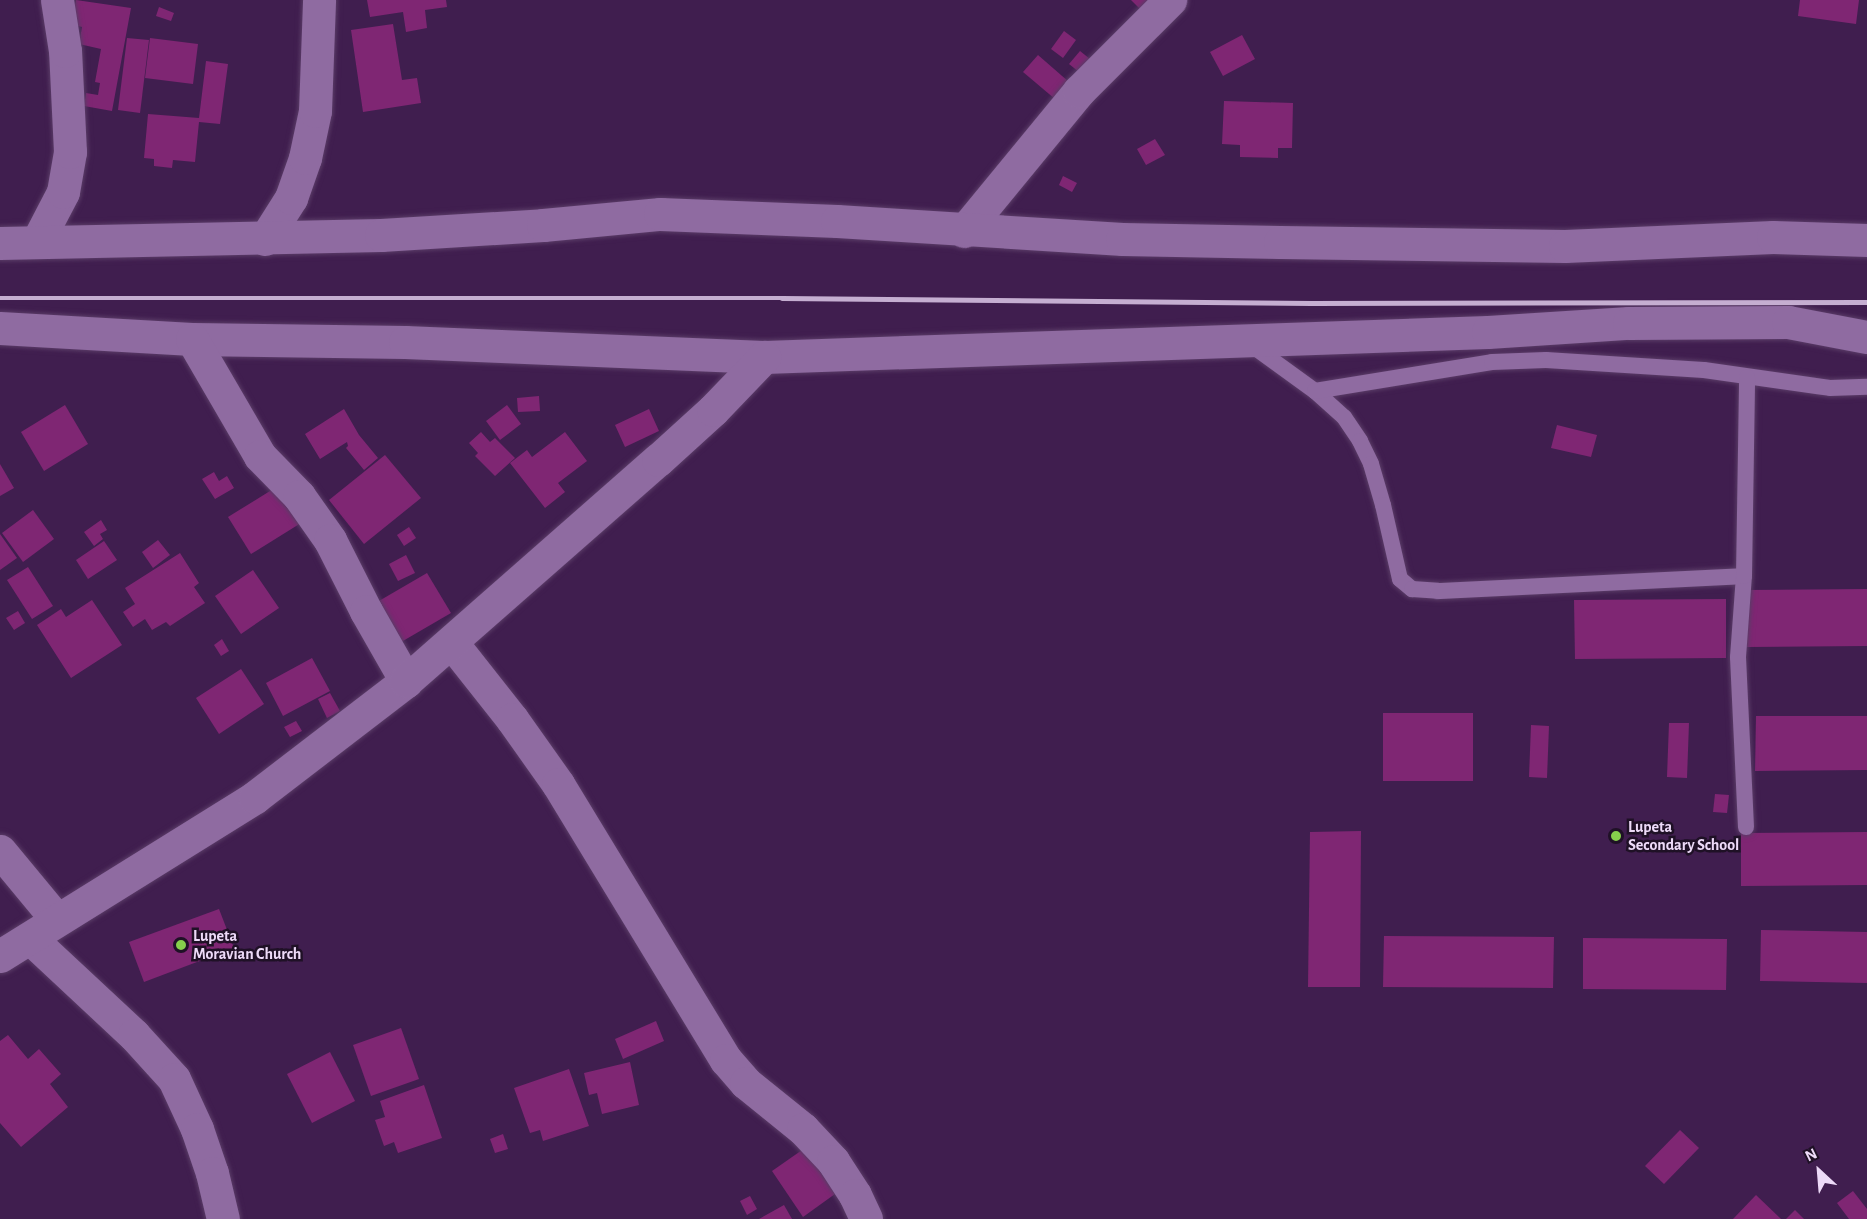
<!DOCTYPE html>
<style>
body{margin:0}
#map{position:relative;width:1867px;height:1219px;overflow:hidden;background:#401e4f;font-family:"Alegreya Sans",sans-serif}
div>[style]{position:absolute}
[style*='--x']{left:calc(var(--x)*1px);top:calc(var(--y)*1px);width:calc(var(--w)*1px);rotate:calc(var(--a)*1deg)}
.building>*{inset:0;background:#7f2673}
.roads{filter:drop-shadow(0 0 2px #5a3c67) drop-shadow(0 0 2px #5a3c67)}
.lane>*{height:16px;margin:-8px;padding:0 8px;transform-origin:8px;border-radius:8px;background:#8f6ba1}
.street>*{height:33px;margin:-16.5px;padding:0 16.5px;transform-origin:16.5px;border-radius:16.5px;background:#8f6ba1}
.rail>*{height:4.5px;margin:-2.25px;padding:0 2.25px;transform-origin:2.25px;border-radius:2.25px;background:#c5aed1}
.dots>*{width:16px;height:16px;translate:-50% -50%;box-sizing:border-box;border:3px solid #1f1126;border-radius:50%}
span{translate:-50% -50%;white-space:nowrap;text-align:center;line-height:1.15;-webkit-text-stroke:5px #1f1126;paint-order:stroke}
.poi-label{font-size:16px;color:#eddaf8;font-weight:700}
.left{translate:0 -50%;text-align:left}
.north{position:absolute;left:1789px;top:1141px;width:60px;height:60px;-webkit-text-stroke:4px #1f1126;paint-order:stroke;rotate:334deg;font-size:16px;font-weight:700;line-height:24px;text-align:center;color:#eddaf8}
.north::after{content:'';display:block;margin:auto;width:21px;height:27px;background:#eddaf8;clip-path:polygon(50% 0,100% 100%,50% 72%,0 100%)}
</style>
<div id="map">
<div class="building">
<div style="clip-path:polygon(76px 0,131px 8px,112px 111px,84px 106px,86px 93px,98px 95px,100px 83px,95px 82px,101px 49px,79px 44px,82px 27px,71px 24px)"></div>
<div style="clip-path:polygon(367px 0,446px 0,447px 7px,425px 10px,427px 28px,406px 32px,403px 12px,370px 17px)"></div>
<div style="clip-path:polygon(1131px 0,1156px 0,1144px 13px)"></div>
<div style="clip-path:polygon(1800px 0,1859px 0,1856px 24px,1798px 16px)"></div>
<div style="clip-path:polygon(159px 7px,174px 13px,171px 21px,156px 16px)"></div>
<div style="clip-path:polygon(393px 24px,402px 80px,417px 78px,421px 103px,363px 112px,351px 30px)"></div>
<div style="clip-path:polygon(1064px 31px,1076px 40px,1063px 58px,1051px 49px)"></div>
<div style="clip-path:polygon(1242px 35px,1255px 59px,1223px 76px,1210px 52px)"></div>
<div style="clip-path:polygon(127px 38px,149px 40px,140px 113px,118px 110px)"></div>
<div style="clip-path:polygon(150px 38px,198px 44px,193px 84px,145px 78px)"></div>
<div style="clip-path:polygon(1080px 51px,1090px 59px,1079px 72px,1069px 64px)"></div>
<div style="clip-path:polygon(1038px 55px,1069px 82px,1055px 99px,1023px 72px)"></div>
<div style="clip-path:polygon(206px 61px,228px 64px,220px 124px,199px 122px,195px 162px,173px 160px,172px 168px,154px 166px,154px 159px,144px 158px,148px 114px,199px 118px)"></div>
<div style="clip-path:polygon(1224px 101px,1293px 103px,1292px 148px,1278px 148px,1278px 158px,1240px 157px,1240px 145px,1222px 144px)"></div>
<div style="clip-path:polygon(1155px 139px,1165px 155px,1146px 165px,1137px 149px)"></div>
<div style="clip-path:polygon(1063px 176px,1077px 183px,1072px 192px,1059px 185px)"></div>
<div style="clip-path:polygon(539px 396px,540px 411px,518px 412px,517px 398px)"></div>
<div style="clip-path:polygon(65px 405px,88px 444px,44px 471px,21px 432px)"></div>
<div style="clip-path:polygon(507px 405px,521px 424px,500px 440px,486px 421px)"></div>
<div style="clip-path:polygon(344px 409px,359px 435px,378px 458px,364px 470px,346px 448px,348px 446px,347px 442px,320px 459px,305px 434px)"></div>
<div style="clip-path:polygon(649px 409px,659px 431px,625px 447px,615px 425px)"></div>
<div style="clip-path:polygon(1557px 425px,1597px 435px,1591px 457px,1551px 448px)"></div>
<div style="clip-path:polygon(481px 432px,490px 442px,495px 438px,515px 458px,495px 476px,475px 456px,478px 453px,469px 443px)"></div>
<div style="clip-path:polygon(565px 432px,587px 461px,558px 483px,565px 492px,545px 508px,510px 463px,527px 450px,532px 457px)"></div>
<div style="clip-path:polygon(385px 455px,421px 498px,364px 544px,329px 500px)"></div>
<div style="clip-path:polygon(0 464px,14px 488px,0 496px)"></div>
<div style="clip-path:polygon(214px 472px,219px 481px,227px 476px,234px 488px,215px 499px,202px 479px)"></div>
<div style="clip-path:polygon(278px 486px,301px 523px,251px 554px,228px 517px)"></div>
<div style="clip-path:polygon(33px 510px,54px 539px,23px 562px,2px 533px)"></div>
<div style="clip-path:polygon(101px 520px,107px 530px,100px 534px,103px 539px,94px 546px,84px 532px)"></div>
<div style="clip-path:polygon(409px 527px,416px 538px,404px 546px,397px 535px)"></div>
<div style="clip-path:polygon(0 534px,17px 558px,0 570px)"></div>
<div style="clip-path:polygon(158px 540px,170px 555px,153px 568px,142px 552px)"></div>
<div style="clip-path:polygon(104px 541px,117px 560px,88px 579px,76px 560px)"></div>
<div style="clip-path:polygon(180px 553px,199px 583px,194px 587px,205px 603px,170px 626px,166px 622px,152px 630px,145px 619px,133px 627px,123px 612px,135px 604px,125px 588px)"></div>
<div style="clip-path:polygon(406px 555px,415px 573px,398px 581px,389px 564px)"></div>
<div style="clip-path:polygon(28px 567px,53px 606px,32px 619px,7px 580px)"></div>
<div style="clip-path:polygon(253px 570px,279px 608px,241px 634px,215px 596px)"></div>
<div style="clip-path:polygon(427px 573px,451px 613px,396px 645px,372px 605px)"></div>
<div style="clip-path:polygon(1867px 589px,1867px 646px,1747px 647px,1746px 590px)"></div>
<div style="clip-path:polygon(1726px 599px,1726px 658px,1575px 659px,1574px 600px)"></div>
<div style="clip-path:polygon(92px 600px,122px 645px,71px 678px,37px 625px,61px 609px,66px 617px)"></div>
<div style="clip-path:polygon(18px 611px,25px 623px,14px 630px,6px 618px)"></div>
<div style="clip-path:polygon(222px 639px,229px 651px,221px 656px,214px 645px)"></div>
<div style="clip-path:polygon(312px 658px,330px 691px,283px 716px,266px 683px)"></div>
<div style="clip-path:polygon(241px 669px,264px 704px,219px 734px,196px 698px)"></div>
<div style="clip-path:polygon(330px 693px,340px 711px,327px 718px,318px 699px)"></div>
<div style="clip-path:polygon(1383px 713px,1473px 713px,1473px 781px,1383px 781px)"></div>
<div style="clip-path:polygon(1756px 716px,1867px 716px,1867px 770px,1755px 771px)"></div>
<div style="clip-path:polygon(296px 721px,302px 731px,290px 737px,284px 727px)"></div>
<div style="clip-path:polygon(1669px 723px,1689px 723px,1687px 778px,1667px 777px)"></div>
<div style="clip-path:polygon(1531px 725px,1549px 726px,1547px 778px,1529px 777px)"></div>
<div style="clip-path:polygon(1715px 794px,1729px 795px,1727px 813px,1713px 812px)"></div>
<div style="clip-path:polygon(1361px 831px,1360px 987px,1308px 987px,1310px 832px)"></div>
<div style="clip-path:polygon(1867px 832px,1867px 885px,1741px 886px,1741px 833px)"></div>
<div style="clip-path:polygon(219px 909px,234px 948px,144px 982px,129px 942px)"></div>
<div style="clip-path:polygon(1761px 930px,1867px 932px,1867px 983px,1760px 981px)"></div>
<div style="clip-path:polygon(1384px 936px,1554px 937px,1553px 988px,1383px 987px)"></div>
<div style="clip-path:polygon(1583px 938px,1727px 939px,1726px 990px,1583px 989px)"></div>
<div style="clip-path:polygon(656px 1021px,664px 1041px,623px 1059px,615px 1039px)"></div>
<div style="clip-path:polygon(401px 1028px,419px 1079px,371px 1096px,353px 1045px)"></div>
<div style="clip-path:polygon(8px 1035px,28px 1059px,39px 1049px,61px 1074px,50px 1084px,68px 1107px,21px 1147px,0 1123px,0 1041px)"></div>
<div style="clip-path:polygon(330px 1052px,355px 1101px,312px 1123px,287px 1074px)"></div>
<div style="clip-path:polygon(630px 1062px,639px 1105px,602px 1114px,597px 1093px,589px 1095px,584px 1073px)"></div>
<div style="clip-path:polygon(569px 1069px,589px 1126px,543px 1141px,540px 1130px,530px 1133px,514px 1088px)"></div>
<div style="clip-path:polygon(424px 1085px,442px 1138px,398px 1153px,394px 1142px,384px 1146px,375px 1120px,385px 1117px,380px 1101px)"></div>
<div style="clip-path:polygon(1680px 1130px,1699px 1148px,1664px 1184px,1645px 1166px)"></div>
<div style="clip-path:polygon(503px 1134px,508px 1149px,495px 1153px,490px 1139px)"></div>
<div style="clip-path:polygon(805px 1148px,835px 1194px,803px 1217px,772px 1171px)"></div>
<div style="clip-path:polygon(1853px 1191px,1867px 1209px,1867px 1219px,1849px 1219px,1837px 1203px)"></div>
<div style="clip-path:polygon(1756px 1195px,1781px 1219px,1733px 1219px)"></div>
<div style="clip-path:polygon(750px 1196px,757px 1209px,747px 1215px,740px 1201px)"></div>
<div style="clip-path:polygon(784px 1205px,792px 1219px,759px 1219px)"></div>
<div style="clip-path:polygon(1795px 1210px,1804px 1219px,1786px 1219px)"></div>
</div>
<div class="roads">
<div class="lane">
<div style="--x:1250;--y:344;--w:80;--a:35.9"></div>
<div style="--x:1315;--y:391;--w:39;--a:42"></div>
<div style="--x:1344;--y:417;--w:29;--a:56"></div>
<div style="--x:1360;--y:441;--w:25;--a:64"></div>
<div style="--x:1371;--y:464;--w:43;--a:73.7"></div>
<div style="--x:1383;--y:505;--w:76;--a:77.1"></div>
<div style="--x:1400;--y:579;--w:16;--a:40"></div>
<div style="--x:1412;--y:589;--w:26;--a:4"></div>
<div style="--x:1438;--y:591;--w:306;--a:-2.8"></div>
<div style="--x:1315;--y:391;--w:179;--a:-9.3"></div>
<div style="--x:1492;--y:362;--w:54;--a:-2.1"></div>
<div style="--x:1546;--y:360;--w:158;--a:3.6"></div>
<div style="--x:1704;--y:370;--w:127;--a:8.1"></div>
<div style="--x:1830;--y:388;--w:37;--a:-2"></div>
<div style="--x:1746;--y:827;--w:170;--a:-92.7"></div>
<div style="--x:1738;--y:657;--w:81;--a:-85.8"></div>
<div style="--x:1744;--y:576;--w:199;--a:-89.1"></div>
</div>
<div class="street">
<div style="--x:964;--y:231;--w:181;--a:-50.6"></div>
<div style="--x:1079;--y:91;--w:129;--a:-45"></div>
<div style="--x:265;--y:239;--w:49;--a:-57.6"></div>
<div style="--x:291;--y:198;--w:42;--a:-70.7"></div>
<div style="--x:305;--y:158;--w:48;--a:-78"></div>
<div style="--x:315;--y:111;--w:111;--a:-87.9"></div>
<div style="--x:37;--y:242;--w:56;--a:-62.5"></div>
<div style="--x:63;--y:192;--w:41;--a:-80.1"></div>
<div style="--x:70;--y:152;--w:101;--a:-92.8"></div>
<div style="--x:65;--y:51;--w:52;--a:-98.9"></div>
<div style="--x:0;--y:243;--w:381;--a:-1.2"></div>
<div style="--x:381;--y:235;--w:162;--a:-3.5"></div>
<div style="--x:543;--y:225;--w:118;--a:-5.4"></div>
<div style="--x:660;--y:214;--w:177;--a:2.3"></div>
<div style="--x:837;--y:221;--w:286;--a:3.6"></div>
<div style="--x:1122;--y:239;--w:158;--a:1.1"></div>
<div style="--x:1280;--y:242;--w:285;--a:0.8"></div>
<div style="--x:1565;--y:246;--w:208;--a:-2.5"></div>
<div style="--x:1773;--y:237;--w:94;--a:1.8"></div>
<div style="--x:0;--y:328;--w:192;--a:3.3"></div>
<div style="--x:192;--y:339;--w:213;--a:0.8"></div>
<div style="--x:405;--y:342;--w:359;--a:2.4"></div>
<div style="--x:764;--y:357;--w:724;--a:-1.98"></div>
<div style="--x:1488;--y:332;--w:141;--a:-3.7"></div>
<div style="--x:1629;--y:323;--w:159;--a:-0.4"></div>
<div style="--x:1788;--y:322;--w:80;--a:10.8"></div>
<div style="--x:192;--y:339;--w:135;--a:59.8"></div>
<div style="--x:260;--y:456;--w:56;--a:45.7"></div>
<div style="--x:299;--y:496;--w:54;--a:54.8"></div>
<div style="--x:330;--y:540;--w:80;--a:63.1"></div>
<div style="--x:366;--y:611;--w:81;--a:60.3"></div>
<div style="--x:452;--y:643;--w:97;--a:51.7"></div>
<div style="--x:512;--y:719;--w:80;--a:54.7"></div>
<div style="--x:558;--y:784;--w:323;--a:58.7"></div>
<div style="--x:726;--y:1060;--w:30;--a:49"></div>
<div style="--x:746;--y:1083;--w:73;--a:38.9"></div>
<div style="--x:803;--y:1129;--w:44;--a:46.8"></div>
<div style="--x:833;--y:1161;--w:40;--a:57.1"></div>
<div style="--x:855;--y:1195;--w:26;--a:65"></div>
<div style="--x:0;--y:851;--w:89;--a:50.4"></div>
<div style="--x:30;--y:938;--w:142;--a:43"></div>
<div style="--x:134;--y:1035;--w:59;--a:47.7"></div>
<div style="--x:174;--y:1079;--w:55;--a:65.3"></div>
<div style="--x:197;--y:1129;--w:46;--a:71.2"></div>
<div style="--x:212;--y:1173;--w:47;--a:76.6"></div>
<div style="--x:0;--y:956;--w:301;--a:-31.9"></div>
<div style="--x:255;--y:797;--w:190;--a:-37.5"></div>
<div style="--x:406;--y:681;--w:335;--a:-41.3"></div>
<div style="--x:658;--y:460;--w:74;--a:-42.3"></div>
<div style="--x:713;--y:410;--w:74;--a:-46.1"></div>
</div>
</div>
<div class="rail">
<div style="--x:0;--y:298;--w:782;--a:0"></div>
<div style="--x:782;--y:298;--w:529;--a:0.54"></div>
<div style="--x:1311;--y:303;--w:556;--a:-0.1"></div>
</div>
<div class="dots">
<div style="left:1616px;top:836px;background:#86cf4c"></div>
<div style="left:181px;top:945px;background:#86cf4c"></div>
</div>
<div class="poi-label">
<span class="left" style="left:1628px;top:836px">Lupeta<br>Secondary School</span>
<span class="left" style="left:193px;top:945px">Lupeta<br>Moravian Church</span>
</div>
<div class="north">N</div>
</div>
